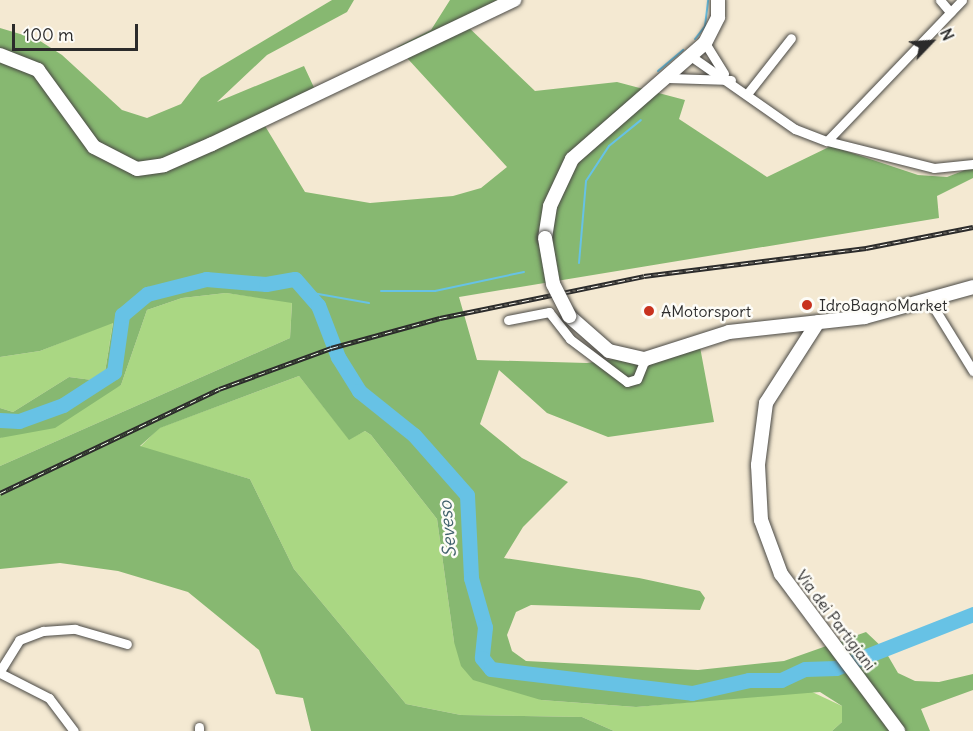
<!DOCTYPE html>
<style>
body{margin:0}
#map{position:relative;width:973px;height:731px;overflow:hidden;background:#f4e9d2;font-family:Delius,sans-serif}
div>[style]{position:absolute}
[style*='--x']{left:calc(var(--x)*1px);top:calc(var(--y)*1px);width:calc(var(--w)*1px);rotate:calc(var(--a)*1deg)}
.green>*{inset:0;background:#aad783}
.forest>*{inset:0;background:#87b871}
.stream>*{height:2px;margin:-1px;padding:0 1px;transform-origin:1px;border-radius:1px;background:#67c2e5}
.river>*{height:15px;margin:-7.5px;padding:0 7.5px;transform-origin:7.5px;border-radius:7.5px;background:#67c2e5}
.roads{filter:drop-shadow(0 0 2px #494844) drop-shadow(0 0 2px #494844)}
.street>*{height:9px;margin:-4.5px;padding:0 4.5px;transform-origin:4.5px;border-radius:4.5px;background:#fff}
.secondary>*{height:14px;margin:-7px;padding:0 7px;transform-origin:7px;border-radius:7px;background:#fff}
.rail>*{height:4.5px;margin-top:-2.25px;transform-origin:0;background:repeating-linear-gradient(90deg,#fdfcf7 0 7px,#2b2b2b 0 14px);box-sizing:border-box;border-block:2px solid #2b2b2b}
.bridges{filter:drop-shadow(0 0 2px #494844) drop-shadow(0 0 2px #494844)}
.secondary-bridge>*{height:14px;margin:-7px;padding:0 7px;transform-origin:7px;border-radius:7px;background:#fff}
.dots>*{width:16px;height:16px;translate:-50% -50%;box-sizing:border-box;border:3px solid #fdfcf7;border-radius:50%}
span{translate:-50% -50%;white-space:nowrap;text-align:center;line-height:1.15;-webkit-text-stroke:5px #fdfcf7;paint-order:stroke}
.poi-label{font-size:16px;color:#2b2b2b}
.left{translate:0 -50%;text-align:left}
.street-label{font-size:16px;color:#2b2b2b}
.water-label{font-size:18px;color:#40606c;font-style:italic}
.north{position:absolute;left:901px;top:12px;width:60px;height:60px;-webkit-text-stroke:4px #fdfcf7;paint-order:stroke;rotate:65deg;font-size:16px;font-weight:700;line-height:24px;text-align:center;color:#2b2b2b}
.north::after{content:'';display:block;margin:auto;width:21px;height:27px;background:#2b2b2b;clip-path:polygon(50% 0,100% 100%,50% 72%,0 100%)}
.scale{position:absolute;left:12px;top:24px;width:126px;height:27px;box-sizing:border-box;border:3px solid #2b2b2b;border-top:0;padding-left:8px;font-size:18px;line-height:21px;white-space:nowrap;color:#2b2b2b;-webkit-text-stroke:4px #fdfcf7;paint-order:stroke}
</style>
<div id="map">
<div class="green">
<div style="clip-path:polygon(226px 293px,292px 302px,290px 338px,0 466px,0 438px,121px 385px,147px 310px,182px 298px)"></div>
<div style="clip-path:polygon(113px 322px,105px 372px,92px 380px,69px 377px,13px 412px,0 408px,0 357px,40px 351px)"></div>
<div style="clip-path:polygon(299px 376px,349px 439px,365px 431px,371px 435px,437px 519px,454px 642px,541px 700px,636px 707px,810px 691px,842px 706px,842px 722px,832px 731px,614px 731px,582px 717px,461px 715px,406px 704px,294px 569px,250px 479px,140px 447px,159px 428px)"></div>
</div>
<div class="forest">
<div style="clip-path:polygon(332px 0,354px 0,347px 12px,267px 55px,217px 102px,304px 66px,317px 94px,262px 121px,305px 192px,370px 203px,453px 196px,481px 188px,507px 167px,397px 47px,431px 30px,450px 0,514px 0,464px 23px,535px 91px,617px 82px,685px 100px,679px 119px,767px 177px,831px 146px,918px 175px,947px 177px,973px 167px,973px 178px,937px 196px,939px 218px,459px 297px,477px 360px,587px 363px,700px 347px,714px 422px,608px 437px,547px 413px,499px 370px,480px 424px,522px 458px,568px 482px,523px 527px,504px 558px,639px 578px,700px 591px,705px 598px,700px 610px,531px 605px,516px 612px,507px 635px,512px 651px,526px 661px,698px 670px,784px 661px,866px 632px,884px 649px,898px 673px,915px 681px,939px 682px,973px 674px,973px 690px,921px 709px,930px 731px,832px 731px,842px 722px,842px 706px,820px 692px,636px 707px,541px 700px,473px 680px,461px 666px,454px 642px,437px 519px,371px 435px,365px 431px,349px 440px,299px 376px,160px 428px,140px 446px,250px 479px,294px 569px,406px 704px,461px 715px,582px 717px,614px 731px,311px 731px,303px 698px,276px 694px,259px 650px,188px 592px,118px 571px,60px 563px,0 569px,0 466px,290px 338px,292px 303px,226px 293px,182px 298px,147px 310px,121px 385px,55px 428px,0 438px,0 408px,13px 412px,69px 377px,92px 380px,105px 372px,113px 323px,40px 351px,0 357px,0 28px,37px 39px,62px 55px,122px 110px,147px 118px,181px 104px,201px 78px)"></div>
</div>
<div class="stream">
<div style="--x:695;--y:39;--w:16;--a:-52"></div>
<div style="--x:705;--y:26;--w:26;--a:-83"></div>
<div style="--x:658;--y:71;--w:33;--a:-40"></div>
<div style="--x:579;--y:263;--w:82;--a:-85.1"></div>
<div style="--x:586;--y:181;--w:42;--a:-56.7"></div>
<div style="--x:609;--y:146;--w:41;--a:-39.1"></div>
<div style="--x:381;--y:291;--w:54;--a:0"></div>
<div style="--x:435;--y:291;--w:91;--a:-12.1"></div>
<div style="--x:307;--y:292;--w:63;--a:10.1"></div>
</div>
<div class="river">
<div style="--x:0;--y:420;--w:19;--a:3"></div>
<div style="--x:19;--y:421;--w:47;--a:-20"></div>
<div style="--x:63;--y:405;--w:61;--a:-32.9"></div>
<div style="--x:114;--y:372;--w:58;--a:-82"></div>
<div style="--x:122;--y:315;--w:33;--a:-40"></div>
<div style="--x:147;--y:294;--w:61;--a:-14.3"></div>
<div style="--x:206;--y:279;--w:60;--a:4.8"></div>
<div style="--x:266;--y:284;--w:29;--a:-10"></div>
<div style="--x:295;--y:279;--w:35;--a:49"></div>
<div style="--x:318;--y:305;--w:56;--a:69"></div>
<div style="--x:338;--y:357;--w:40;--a:58"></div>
<div style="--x:359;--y:391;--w:70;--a:38.7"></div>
<div style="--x:414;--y:435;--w:80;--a:48.5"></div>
<div style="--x:467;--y:495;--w:83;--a:87.2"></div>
<div style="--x:471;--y:578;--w:51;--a:74.1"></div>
<div style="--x:485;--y:627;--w:31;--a:96"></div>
<div style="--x:482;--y:658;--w:14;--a:51"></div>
<div style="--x:491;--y:669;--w:202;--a:6.8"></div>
<div style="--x:692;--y:693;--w:58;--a:-12.8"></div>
<div style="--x:749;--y:680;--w:32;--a:0"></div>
<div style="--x:781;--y:680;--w:26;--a:-25"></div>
<div style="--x:805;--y:669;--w:31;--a:-2"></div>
<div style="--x:836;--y:668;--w:147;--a:-21.5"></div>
</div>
<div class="roads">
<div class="street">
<div style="--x:940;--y:0;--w:16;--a:50"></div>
<div style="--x:705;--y:43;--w:36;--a:58"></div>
<div style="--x:692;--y:57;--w:126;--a:35"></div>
<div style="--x:795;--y:129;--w:34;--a:21"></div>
<div style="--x:827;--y:141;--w:110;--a:14.2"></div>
<div style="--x:934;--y:168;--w:39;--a:-6"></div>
<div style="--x:668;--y:78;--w:63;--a:1.8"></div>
<div style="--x:747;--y:94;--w:71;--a:-51.8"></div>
<div style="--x:827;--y:141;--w:195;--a:-46.2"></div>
<div style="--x:931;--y:303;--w:80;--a:58.3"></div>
<div style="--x:508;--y:320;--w:42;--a:-11"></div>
<div style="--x:549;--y:312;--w:34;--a:52"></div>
<div style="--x:570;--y:339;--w:71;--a:37"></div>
<div style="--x:627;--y:382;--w:10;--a:-17"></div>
<div style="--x:637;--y:379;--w:22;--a:-68"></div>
<div style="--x:0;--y:671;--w:36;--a:-58"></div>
<div style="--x:19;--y:640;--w:26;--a:-21"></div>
<div style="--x:43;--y:631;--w:32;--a:-4"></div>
<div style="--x:75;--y:629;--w:54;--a:16.1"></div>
<div style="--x:0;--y:673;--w:55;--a:27"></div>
<div style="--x:49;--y:698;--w:41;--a:52.9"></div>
<div style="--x:199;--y:727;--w:4;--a:90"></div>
</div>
<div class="secondary">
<div style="--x:0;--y:55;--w:41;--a:21.5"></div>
<div style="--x:38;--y:70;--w:95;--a:54"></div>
<div style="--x:94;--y:147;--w:48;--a:27.1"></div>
<div style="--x:137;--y:169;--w:27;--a:-8"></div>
<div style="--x:164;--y:165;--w:52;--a:-23.6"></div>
<div style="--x:212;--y:144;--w:335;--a:-25.5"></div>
<div style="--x:545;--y:238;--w:32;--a:-81"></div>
<div style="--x:550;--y:206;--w:52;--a:-64.9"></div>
<div style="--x:572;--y:159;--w:176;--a:-41.1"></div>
<div style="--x:705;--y:43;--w:29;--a:-63"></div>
<div style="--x:718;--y:17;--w:17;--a:-90"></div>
<div style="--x:569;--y:316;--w:53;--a:41.2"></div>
<div style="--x:609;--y:351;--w:37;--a:13"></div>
<div style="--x:645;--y:359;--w:88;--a:-17.8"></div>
<div style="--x:729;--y:332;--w:137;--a:-6.3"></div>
<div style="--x:865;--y:317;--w:112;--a:-15.5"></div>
<div style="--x:818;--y:322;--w:96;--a:122.7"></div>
<div style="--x:766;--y:403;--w:63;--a:97.4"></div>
<div style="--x:758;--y:465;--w:55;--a:86.9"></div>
<div style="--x:761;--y:520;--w:58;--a:69.7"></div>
<div style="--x:781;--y:574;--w:196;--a:53.3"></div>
</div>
</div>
<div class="rail">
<div style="--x:0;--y:493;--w:242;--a:-25.4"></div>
<div style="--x:219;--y:389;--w:119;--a:-20.1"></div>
<div style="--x:331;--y:348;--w:113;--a:-15.4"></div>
<div style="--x:440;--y:318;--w:208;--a:-11.6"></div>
<div style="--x:644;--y:276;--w:224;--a:-7.2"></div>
<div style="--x:866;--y:248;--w:109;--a:-11.1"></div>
</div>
<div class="bridges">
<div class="secondary-bridge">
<div style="--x:545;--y:238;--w:47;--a:80.1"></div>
<div style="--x:553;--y:284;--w:36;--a:63"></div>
</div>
</div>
<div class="dots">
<div style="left:807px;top:305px;background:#c8321e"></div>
<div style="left:649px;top:311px;background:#c8321e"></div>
</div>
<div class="poi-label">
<span class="left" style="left:819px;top:305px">IdroBagnoMarket</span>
<span class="left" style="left:661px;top:311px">AMotorsport</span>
</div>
<div class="street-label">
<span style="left:836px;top:620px;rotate:53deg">Via dei Partigiani</span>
</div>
<div class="water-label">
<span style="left:448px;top:529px;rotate:-95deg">Seveso</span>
</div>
<div class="north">N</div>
<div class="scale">100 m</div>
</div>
